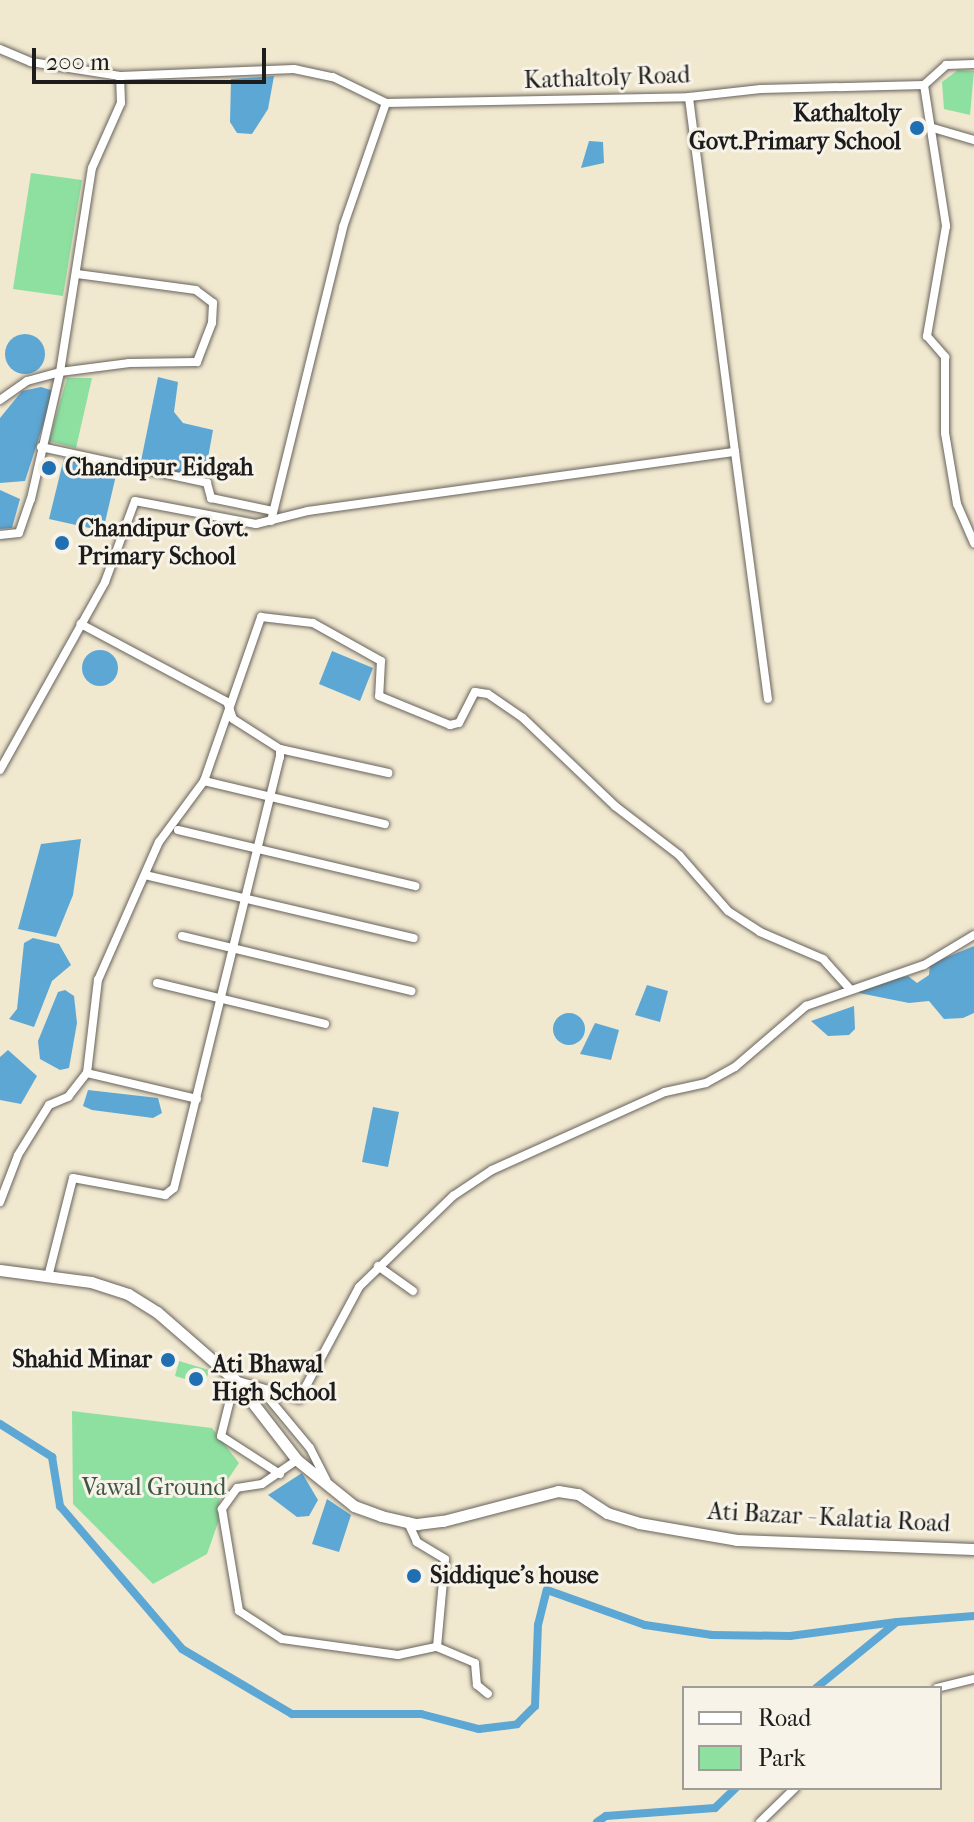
<!DOCTYPE html>
<style>
body{margin:0}
#map{position:relative;width:974px;height:1822px;overflow:hidden;background:#f1e8d0;font-family:"IM FELL French Canon",serif}
div>[style]{position:absolute}
[style*='--x']{left:calc(var(--x)*1px);top:calc(var(--y)*1px);width:calc(var(--w)*1px);rotate:calc(var(--a)*1deg)}
.green>*{inset:0;background:#8ee0a1}
.water>*{inset:0;background:#5da7d5}
.round{border-radius:50%}
.canal>*{height:8px;margin:-4px;padding:0 4px;transform-origin:4px;border-radius:4px;background:#5da7d5}
.roads{filter:drop-shadow(0 0 2px #67635b) drop-shadow(0 0 2px #67635b)}
.minor>*{height:8px;margin:-4px;padding:0 4px;transform-origin:4px;border-radius:4px;background:#fff}
.secondary>*{height:11px;margin:-5.5px;padding:0 5.5px;transform-origin:5.5px;border-radius:5.5px;background:#fff}
.dots>*{width:22px;height:22px;translate:-50% -50%;box-sizing:border-box;border:4px solid #f7f3e8;border-radius:50%}
span{translate:-50% -50%;white-space:nowrap;text-align:center;line-height:1.15;-webkit-text-stroke:6px #f7f3e8;paint-order:stroke}
.street-label{font-size:24px;color:#1c1c1c}
.poi-label{font-size:24px;color:#1c1c1c;font-weight:700}
.right{translate:-100% -50%;text-align:right}
.left{translate:0 -50%;text-align:left}
.park-label{font-size:24px;color:#3e5744}
.legend{position:absolute;left:682px;top:1686px;width:260px;height:104px;box-sizing:border-box;background:#f7f3e8;border:2px solid #9f9d96;margin:0;padding:10px 14px;list-style:none;font-size:24px;color:#1c1c1c}
.legend li{display:flex;align-items:center;gap:16px;height:40px}
.legend b{width:40px;border:2px solid #9f9d96}
.scale{position:absolute;left:32px;top:48px;width:234px;height:36px;box-sizing:border-box;border:4px solid #1c1c1c;border-top:0;padding-left:10px;font-size:24px;line-height:28px;white-space:nowrap;color:#1c1c1c;-webkit-text-stroke:6px #f7f3e8;paint-order:stroke}
</style>
<div id="map">
<div class="green">
<div style="clip-path:polygon(958px 70px,974px 71px,970px 115px,944px 109px,942px 82px)"></div>
<div style="clip-path:polygon(31px 173px,82px 180px,63px 296px,13px 289px)"></div>
<div style="clip-path:polygon(67px 378px,92px 378px,76px 448px,49px 441px)"></div>
<div style="clip-path:polygon(179px 1361px,209px 1370px,205px 1385px,175px 1376px)"></div>
<div style="clip-path:polygon(72px 1411px,212px 1428px,239px 1463px,220px 1491px,219px 1520px,207px 1554px,153px 1584px,73px 1504px)"></div>
</div>
<div class="water">
<div style="clip-path:polygon(274px 76px,268px 109px,252px 134px,237px 133px,230px 122px,231px 79px)"></div>
<div style="clip-path:polygon(589px 141px,603px 142px,604px 163px,581px 168px)"></div>
<div class="round" style="left:5px;top:334px;width:40px;height:40px"></div>
<div style="clip-path:polygon(158px 377px,178px 382px,174px 412px,183px 423px,213px 430px,208px 458px,194px 477px,140px 466px)"></div>
<div style="clip-path:polygon(41px 387px,54px 391px,25px 481px,0 483px,0 418px,22px 391px)"></div>
<div style="clip-path:polygon(64px 458px,117px 471px,103px 531px,49px 519px)"></div>
<div style="clip-path:polygon(0 490px,20px 499px,12px 528px,0 529px)"></div>
<div class="round" style="left:82px;top:650px;width:36px;height:36px"></div>
<div style="clip-path:polygon(332px 651px,373px 668px,360px 701px,319px 684px)"></div>
<div style="clip-path:polygon(81px 839px,73px 895px,56px 937px,18px 929px,41px 844px)"></div>
<div style="clip-path:polygon(33px 938px,59px 944px,71px 965px,52px 981px,34px 1027px,9px 1019px,17px 1009px,24px 943px)"></div>
<div style="clip-path:polygon(974px 946px,974px 1013px,963px 1018px,944px 1019px,929px 1001px,909px 1003px,859px 993px,861px 986px,882px 981px,908px 976px,917px 983px,929px 975px,930px 964px)"></div>
<div style="clip-path:polygon(647px 985px,668px 991px,660px 1022px,635px 1015px)"></div>
<div style="clip-path:polygon(65px 990px,74px 996px,77px 1023px,69px 1068px,60px 1070px,40px 1059px,38px 1041px,58px 992px)"></div>
<div style="clip-path:polygon(854px 1006px,855px 1029px,849px 1035px,828px 1036px,811px 1021px)"></div>
<div class="round" style="left:553px;top:1013px;width:32px;height:32px"></div>
<div style="clip-path:polygon(595px 1023px,619px 1030px,611px 1060px,580px 1054px)"></div>
<div style="clip-path:polygon(8px 1050px,37px 1076px,21px 1104px,0 1100px,0 1057px)"></div>
<div style="clip-path:polygon(88px 1090px,158px 1098px,162px 1113px,153px 1118px,92px 1110px,83px 1106px)"></div>
<div style="clip-path:polygon(373px 1107px,399px 1112px,388px 1167px,362px 1162px)"></div>
<div style="clip-path:polygon(302px 1473px,318px 1500px,309px 1516px,297px 1517px,268px 1495px)"></div>
<div style="clip-path:polygon(327px 1499px,351px 1515px,339px 1552px,312px 1544px)"></div>
</div>
<div class="canal">
<div style="--x:0;--y:1424;--w:62;--a:32.4"></div>
<div style="--x:52;--y:1457;--w:50;--a:80.7"></div>
<div style="--x:60;--y:1506;--w:188;--a:49.5"></div>
<div style="--x:182;--y:1649;--w:128;--a:30.6"></div>
<div style="--x:292;--y:1714;--w:129;--a:0"></div>
<div style="--x:421;--y:1714;--w:60;--a:14.5"></div>
<div style="--x:479;--y:1729;--w:38;--a:-7"></div>
<div style="--x:517;--y:1724;--w:25;--a:-45"></div>
<div style="--x:535;--y:1706;--w:81;--a:-87.9"></div>
<div style="--x:538;--y:1625;--w:36;--a:-76"></div>
<div style="--x:547;--y:1590;--w:104;--a:19.7"></div>
<div style="--x:645;--y:1625;--w:68;--a:8.5"></div>
<div style="--x:712;--y:1635;--w:78;--a:0.7"></div>
<div style="--x:790;--y:1636;--w:108;--a:-7.5"></div>
<div style="--x:816;--y:1688;--w:104;--a:-39.2"></div>
<div style="--x:897;--y:1622;--w:77;--a:-4.5"></div>
<div style="--x:597;--y:1822;--w:11;--a:-34"></div>
<div style="--x:606;--y:1816;--w:109;--a:-4.2"></div>
<div style="--x:715;--y:1808;--w:29;--a:-44"></div>
</div>
<div class="roads">
<div class="minor">
<div style="--x:0;--y:49;--w:34;--a:23"></div>
<div style="--x:31;--y:62;--w:90;--a:8.9"></div>
<div style="--x:120;--y:76;--w:174;--a:-2.3"></div>
<div style="--x:294;--y:69;--w:40;--a:12"></div>
<div style="--x:333;--y:77;--w:59;--a:26.1"></div>
<div style="--x:386;--y:103;--w:303;--a:-1.1"></div>
<div style="--x:689;--y:97;--w:72;--a:-6.3"></div>
<div style="--x:761;--y:89;--w:163;--a:-1.4"></div>
<div style="--x:924;--y:85;--w:143;--a:81.1"></div>
<div style="--x:946;--y:226;--w:112;--a:99.8"></div>
<div style="--x:927;--y:336;--w:28;--a:49"></div>
<div style="--x:945;--y:357;--w:76;--a:90"></div>
<div style="--x:945;--y:433;--w:72;--a:80.4"></div>
<div style="--x:957;--y:504;--w:43;--a:66.4"></div>
<div style="--x:924;--y:85;--w:30;--a:-42"></div>
<div style="--x:946;--y:65;--w:28;--a:-2"></div>
<div style="--x:933;--y:128;--w:43;--a:16.3"></div>
<div style="--x:0;--y:400;--w:33;--a:-35"></div>
<div style="--x:27;--y:381;--w:34;--a:-15"></div>
<div style="--x:60;--y:372;--w:70;--a:-7.4"></div>
<div style="--x:129;--y:363;--w:68;--a:-0.8"></div>
<div style="--x:197;--y:362;--w:42;--a:-69"></div>
<div style="--x:212;--y:323;--w:20;--a:-87"></div>
<div style="--x:213;--y:303;--w:21;--a:-143"></div>
<div style="--x:196;--y:290;--w:120;--a:-172.3"></div>
<div style="--x:41;--y:447;--w:170;--a:12.2"></div>
<div style="--x:207;--y:483;--w:16;--a:75"></div>
<div style="--x:211;--y:498;--w:63;--a:11.8"></div>
<div style="--x:735;--y:452;--w:249;--a:82.4"></div>
<div style="--x:271;--y:521;--w:303;--a:-76.2"></div>
<div style="--x:343;--y:227;--w:131;--a:-70.9"></div>
<div style="--x:0;--y:535;--w:19;--a:-6"></div>
<div style="--x:19;--y:533;--w:36;--a:-71"></div>
<div style="--x:31;--y:499;--w:130;--a:-77.1"></div>
<div style="--x:60;--y:372;--w:206;--a:-81.1"></div>
<div style="--x:92;--y:168;--w:71;--a:-66"></div>
<div style="--x:121;--y:103;--w:27;--a:-92"></div>
<div style="--x:280;--y:749;--w:111;--a:12.5"></div>
<div style="--x:0;--y:770;--w:215;--a:-60.8"></div>
<div style="--x:105;--y:582;--w:86;--a:-69.7"></div>
<div style="--x:135;--y:501;--w:123;--a:10.8"></div>
<div style="--x:256;--y:524;--w:54;--a:-14"></div>
<div style="--x:308;--y:511;--w:431;--a:-7.9"></div>
<div style="--x:735;--y:452;--w:358;--a:-97.4"></div>
<div style="--x:204;--y:781;--w:186;--a:13.4"></div>
<div style="--x:178;--y:830;--w:244;--a:13.3"></div>
<div style="--x:145;--y:875;--w:276;--a:13.2"></div>
<div style="--x:182;--y:936;--w:236;--a:13.5"></div>
<div style="--x:157;--y:983;--w:173;--a:13.7"></div>
<div style="--x:87;--y:1073;--w:113;--a:13.3"></div>
<div style="--x:0;--y:1202;--w:50;--a:-69"></div>
<div style="--x:18;--y:1155;--w:59;--a:-58.2"></div>
<div style="--x:49;--y:1105;--w:21;--a:-23"></div>
<div style="--x:68;--y:1097;--w:31;--a:-52"></div>
<div style="--x:87;--y:1073;--w:94;--a:-83.3"></div>
<div style="--x:98;--y:980;--w:151;--a:-66.2"></div>
<div style="--x:159;--y:842;--w:76;--a:-53.6"></div>
<div style="--x:204;--y:781;--w:174;--a:-70.8"></div>
<div style="--x:261;--y:617;--w:52;--a:6.6"></div>
<div style="--x:313;--y:623;--w:78;--a:29.2"></div>
<div style="--x:381;--y:661;--w:35;--a:93"></div>
<div style="--x:379;--y:696;--w:77;--a:22.2"></div>
<div style="--x:450;--y:725;--w:9;--a:-13"></div>
<div style="--x:459;--y:723;--w:35;--a:-63"></div>
<div style="--x:475;--y:692;--w:13;--a:9"></div>
<div style="--x:488;--y:694;--w:42;--a:34.4"></div>
<div style="--x:523;--y:718;--w:127;--a:43.7"></div>
<div style="--x:615;--y:806;--w:81;--a:37.4"></div>
<div style="--x:679;--y:855;--w:74;--a:48.8"></div>
<div style="--x:728;--y:911;--w:38;--a:33"></div>
<div style="--x:760;--y:932;--w:69;--a:23.2"></div>
<div style="--x:823;--y:959;--w:40;--a:48"></div>
<div style="--x:378;--y:1266;--w:43;--a:35.5"></div>
<div style="--x:49;--y:1273;--w:98;--a:-75.8"></div>
<div style="--x:73;--y:1178;--w:94;--a:10.5"></div>
<div style="--x:165;--y:1195;--w:11;--a:-38"></div>
<div style="--x:174;--y:1188;--w:444;--a:-76.2"></div>
<div style="--x:280;--y:757;--w:8;--a:-90"></div>
<div style="--x:280;--y:749;--w:56;--a:-147.4"></div>
<div style="--x:233;--y:719;--w:18;--a:-109"></div>
<div style="--x:227;--y:702;--w:166;--a:-151.9"></div>
<div style="--x:266;--y:1395;--w:69;--a:50.3"></div>
<div style="--x:310;--y:1448;--w:37;--a:63"></div>
<div style="--x:297;--y:1460;--w:42;--a:145.6"></div>
<div style="--x:262;--y:1484;--w:25;--a:171"></div>
<div style="--x:237;--y:1488;--w:26;--a:126"></div>
<div style="--x:222;--y:1509;--w:103;--a:80.5"></div>
<div style="--x:239;--y:1611;--w:51;--a:33.1"></div>
<div style="--x:282;--y:1639;--w:117;--a:7.9"></div>
<div style="--x:398;--y:1655;--w:40;--a:-12"></div>
<div style="--x:437;--y:1647;--w:88;--a:-84.8"></div>
<div style="--x:445;--y:1559;--w:33;--a:-149"></div>
<div style="--x:417;--y:1542;--w:23;--a:-115"></div>
<div style="--x:280;--y:1474;--w:70;--a:-147.2"></div>
<div style="--x:221;--y:1436;--w:58;--a:-76"></div>
<div style="--x:235;--y:1380;--w:67;--a:16.5"></div>
<div style="--x:299;--y:1399;--w:127;--a:-61.8"></div>
<div style="--x:359;--y:1287;--w:131;--a:-44.1"></div>
<div style="--x:453;--y:1196;--w:47;--a:-33.7"></div>
<div style="--x:492;--y:1170;--w:190;--a:-24.3"></div>
<div style="--x:665;--y:1092;--w:42;--a:-12.4"></div>
<div style="--x:706;--y:1083;--w:33;--a:-29"></div>
<div style="--x:735;--y:1067;--w:94;--a:-40.7"></div>
<div style="--x:806;--y:1006;--w:125;--a:-19.2"></div>
<div style="--x:924;--y:965;--w:58;--a:-31"></div>
<div style="--x:437;--y:1647;--w:41;--a:22.8"></div>
<div style="--x:475;--y:1663;--w:22;--a:85"></div>
<div style="--x:477;--y:1685;--w:14;--a:39"></div>
<div style="--x:937;--y:1688;--w:38;--a:-14"></div>
<div style="--x:760;--y:1822;--w:49;--a:-44.2"></div>
</div>
<div class="secondary">
<div style="--x:0;--y:1270;--w:92;--a:7.5"></div>
<div style="--x:91;--y:1282;--w:39;--a:18"></div>
<div style="--x:128;--y:1294;--w:34;--a:32"></div>
<div style="--x:157;--y:1312;--w:103;--a:41.1"></div>
<div style="--x:235;--y:1380;--w:101;--a:52.2"></div>
<div style="--x:297;--y:1460;--w:73;--a:38.9"></div>
<div style="--x:354;--y:1506;--w:29;--a:20"></div>
<div style="--x:381;--y:1516;--w:37;--a:13"></div>
<div style="--x:417;--y:1524;--w:26;--a:-7"></div>
<div style="--x:443;--y:1521;--w:119;--a:-14.6"></div>
<div style="--x:558;--y:1491;--w:20;--a:9"></div>
<div style="--x:578;--y:1494;--w:35;--a:33"></div>
<div style="--x:607;--y:1513;--w:34;--a:17"></div>
<div style="--x:639;--y:1523;--w:99;--a:9.8"></div>
<div style="--x:737;--y:1540;--w:237;--a:2.2"></div>
</div>
</div>
<div class="dots">
<div style="left:917px;top:128px;background:#1f6fb2"></div>
<div style="left:49px;top:468px;background:#1f6fb2"></div>
<div style="left:62px;top:543px;background:#1f6fb2"></div>
<div style="left:168px;top:1360px;background:#1f6fb2"></div>
<div style="left:196px;top:1379px;background:#1f6fb2"></div>
<div style="left:414px;top:1576px;background:#1f6fb2"></div>
</div>
<div class="street-label">
<span style="left:607px;top:78px;rotate:-2deg">Kathaltoly Road</span>
<span style="left:829px;top:1518px;rotate:3deg">Ati Bazar - Kalatia Road</span>
</div>
<div class="poi-label">
<span class="right" style="left:901px;top:128px">Kathaltoly<br>Govt.Primary School</span>
<span class="left" style="left:65px;top:468px">Chandipur Eidgah</span>
<span class="left" style="left:78px;top:543px">Chandipur Govt.<br>Primary School</span>
<span class="right" style="left:152px;top:1360px">Shahid Minar</span>
<span class="left" style="left:212px;top:1379px">Ati Bhawal<br>High School</span>
<span class="left" style="left:430px;top:1576px">Siddique's house</span>
</div>
<div class="park-label">
<span style="left:154px;top:1488px">Vawal Ground</span>
</div>
<ul class="legend">
<li><b style="height:10px;background:#fff"></b>Road</li>
<li><b style="height:22px;background:#8ee0a1"></b>Park</li>
</ul>
<div class="scale">200 m</div>
</div>
